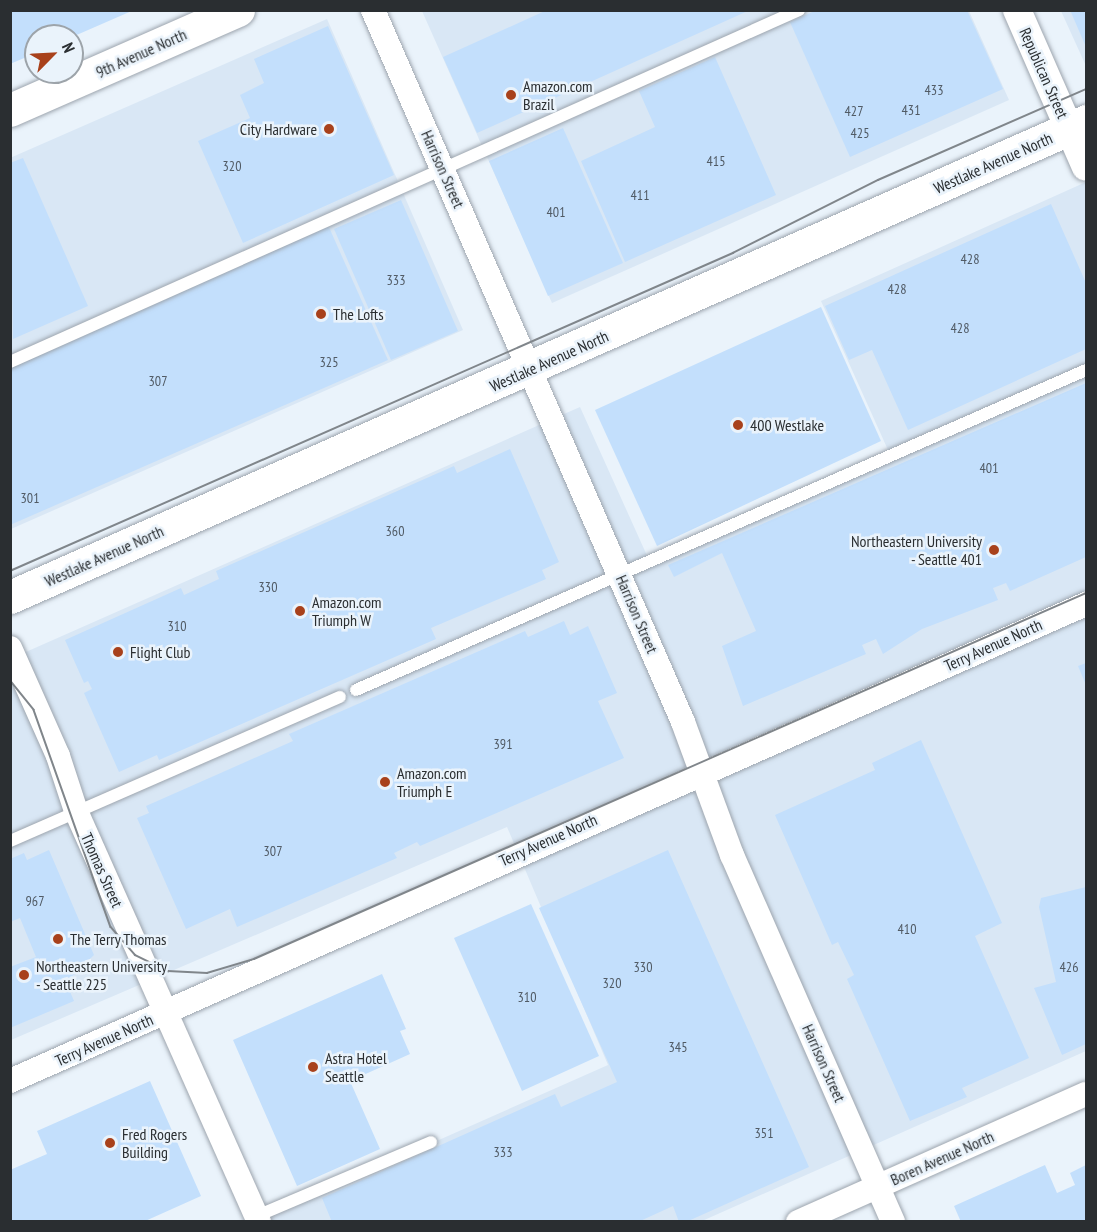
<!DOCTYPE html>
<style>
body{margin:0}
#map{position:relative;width:1097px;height:1232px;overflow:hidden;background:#eaf3fb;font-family:"PT Sans Narrow",sans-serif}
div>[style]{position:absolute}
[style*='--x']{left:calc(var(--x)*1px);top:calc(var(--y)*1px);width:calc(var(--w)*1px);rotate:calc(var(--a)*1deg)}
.built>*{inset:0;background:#d9e7f5}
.building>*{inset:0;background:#c3dffc}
.roads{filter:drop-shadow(0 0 2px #9da5ae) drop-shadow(0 0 2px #9da5ae)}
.service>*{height:12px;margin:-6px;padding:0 6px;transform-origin:6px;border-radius:6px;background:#fff}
.minor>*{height:24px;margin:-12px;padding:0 12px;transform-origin:12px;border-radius:12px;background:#fff}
.tertiary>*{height:28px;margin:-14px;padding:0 14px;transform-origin:14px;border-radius:14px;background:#fff}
.secondary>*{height:33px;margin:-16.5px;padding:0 16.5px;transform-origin:16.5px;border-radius:16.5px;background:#fff}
.tram>*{height:1.5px;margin:-0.75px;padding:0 0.75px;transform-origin:0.75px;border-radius:0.75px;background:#80868b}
.dots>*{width:16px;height:16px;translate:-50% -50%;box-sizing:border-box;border:3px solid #eaf3fb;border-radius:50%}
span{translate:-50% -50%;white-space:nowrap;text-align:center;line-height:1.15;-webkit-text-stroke:5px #eaf3fb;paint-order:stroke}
.number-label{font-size:14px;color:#505a64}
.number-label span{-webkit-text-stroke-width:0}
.street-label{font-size:16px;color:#2a2e31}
.poi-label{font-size:16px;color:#2a2e31}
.left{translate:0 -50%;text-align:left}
.right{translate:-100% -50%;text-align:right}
.frame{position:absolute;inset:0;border:12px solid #2a2e31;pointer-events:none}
.north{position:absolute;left:24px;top:24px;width:60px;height:60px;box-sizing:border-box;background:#eaf3fb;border:2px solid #9da4aa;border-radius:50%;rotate:66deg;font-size:16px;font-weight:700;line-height:24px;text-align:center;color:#2a2e31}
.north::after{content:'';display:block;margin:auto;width:21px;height:27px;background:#a8411b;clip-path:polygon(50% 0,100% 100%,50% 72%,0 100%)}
</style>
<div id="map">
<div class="built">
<div style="clip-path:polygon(422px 11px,969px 11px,1009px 100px,552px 303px)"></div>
<div style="clip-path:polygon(1061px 11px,1086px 11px,1086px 66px)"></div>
<div style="clip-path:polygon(327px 19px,463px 330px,11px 529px,10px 158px)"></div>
<div style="clip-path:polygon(1086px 182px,1086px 1051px,702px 1221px,256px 1221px,608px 1065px,507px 827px,11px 1040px,10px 659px,580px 407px,649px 560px,888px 450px,821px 301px)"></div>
</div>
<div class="building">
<div style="clip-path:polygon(10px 10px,134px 10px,72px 37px,36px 36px,36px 53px,10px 64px)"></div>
<div style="clip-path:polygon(547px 10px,750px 10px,477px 133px,443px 57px)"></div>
<div style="clip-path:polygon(817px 10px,967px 10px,1003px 89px,850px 157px,790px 22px)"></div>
<div style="clip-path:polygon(1070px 10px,1086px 10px,1086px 47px)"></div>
<div style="clip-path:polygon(328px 26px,394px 175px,243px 243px,198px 141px,250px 118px,240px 95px,264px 83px,254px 59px)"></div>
<div style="clip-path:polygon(715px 57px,776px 195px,625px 262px,581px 161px,655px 127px,639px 91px)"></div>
<div style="clip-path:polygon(563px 128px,623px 263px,548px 296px,489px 161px)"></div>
<div style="clip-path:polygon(23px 158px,88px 306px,13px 339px,10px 163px)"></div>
<div style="clip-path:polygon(401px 200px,458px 331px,391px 360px,334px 229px)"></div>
<div style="clip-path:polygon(1051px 204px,1086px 283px,1086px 349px,908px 430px,872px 350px,849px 360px,825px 306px)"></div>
<div style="clip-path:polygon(328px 225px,388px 360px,10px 525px,10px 368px)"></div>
<div style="clip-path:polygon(821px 307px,881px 441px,657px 546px,595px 410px)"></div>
<div style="clip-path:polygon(1086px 383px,1086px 557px,1010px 591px,1006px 583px,993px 588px,998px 600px,922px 629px,883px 654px,876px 639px,862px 645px,866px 654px,743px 706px,722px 646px,756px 631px,722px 553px,674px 577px,668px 565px)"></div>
<div style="clip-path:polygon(510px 449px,559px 562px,542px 570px,546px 579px,431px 628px,436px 639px,159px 760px,157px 755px,119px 772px,84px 693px,92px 689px,88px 681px,84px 683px,65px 640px,181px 588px,184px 595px,219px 579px,216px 571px,454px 466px,457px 473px)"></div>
<div style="clip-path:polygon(564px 621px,570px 635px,588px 626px,617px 693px,598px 701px,624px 758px,420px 846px,417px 842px,394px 853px,397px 858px,237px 927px,230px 909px,186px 929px,137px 818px,149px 813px,146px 806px,293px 741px,289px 734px,525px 631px,528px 637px)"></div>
<div style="clip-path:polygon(1086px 663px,1086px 685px,1078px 666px)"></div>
<div style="clip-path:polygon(921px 740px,1002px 923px,975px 936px,1029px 1058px,962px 1088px,967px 1097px,910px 1121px,847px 979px,854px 975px,838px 942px,832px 945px,775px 815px,875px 770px,872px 763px)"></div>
<div style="clip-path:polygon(49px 850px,94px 955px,66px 982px,74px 1001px,10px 1028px,10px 967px,36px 957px,20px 918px,10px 922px,10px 859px,24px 853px,27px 860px)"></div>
<div style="clip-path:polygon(668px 850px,809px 1167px,686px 1222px,679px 1222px,673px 1206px,638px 1222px,332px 1222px,322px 1198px,555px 1094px,561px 1107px,617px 1082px,539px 908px)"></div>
<div style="clip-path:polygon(1086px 887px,1086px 1044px,1062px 1055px,1034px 988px,1056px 982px,1039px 907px,1041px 898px)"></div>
<div style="clip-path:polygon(531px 904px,599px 1056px,522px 1091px,454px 938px)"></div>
<div style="clip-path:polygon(382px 974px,406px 1029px,400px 1031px,410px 1054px,350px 1081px,380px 1149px,297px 1186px,233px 1040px)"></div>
<div style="clip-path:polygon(150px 1081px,201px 1196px,143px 1222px,10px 1222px,10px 1170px,47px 1154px,37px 1131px)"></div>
<div style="clip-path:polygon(1045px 1165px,1057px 1193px,1075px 1185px,1070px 1173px,1086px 1165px,1086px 1222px,961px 1222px,954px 1206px)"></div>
</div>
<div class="roads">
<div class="service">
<div style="--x:10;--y:362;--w:864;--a:-24.04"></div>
<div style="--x:356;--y:690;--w:797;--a:-23.67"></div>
<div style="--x:10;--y:841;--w:360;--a:-23.6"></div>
<div style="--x:257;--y:1216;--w:189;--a:-23"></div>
</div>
<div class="minor">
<div style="--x:373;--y:10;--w:777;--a:66.47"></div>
<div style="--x:683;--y:722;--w:142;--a:69.8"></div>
<div style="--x:732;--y:855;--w:401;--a:66.3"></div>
<div style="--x:10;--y:648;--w:118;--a:66"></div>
<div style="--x:58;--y:756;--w:58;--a:71.9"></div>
<div style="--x:76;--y:811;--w:450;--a:66"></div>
<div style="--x:10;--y:1081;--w:1177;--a:-23.91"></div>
<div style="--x:798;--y:1222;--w:315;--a:-24"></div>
</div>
<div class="tertiary">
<div style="--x:1017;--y:10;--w:171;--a:66.3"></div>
</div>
<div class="secondary">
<div style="--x:10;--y:110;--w:249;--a:-23.7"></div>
<div style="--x:10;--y:597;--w:1177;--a:-23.86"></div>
</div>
</div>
<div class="tram">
<div style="--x:10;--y:571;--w:790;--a:-23.74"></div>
<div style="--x:733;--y:253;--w:162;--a:-26.7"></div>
<div style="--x:878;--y:180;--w:227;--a:-23.6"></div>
<div style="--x:10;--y:680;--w:38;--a:51"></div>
<div style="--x:34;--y:710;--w:230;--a:70.5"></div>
<div style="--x:111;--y:927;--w:37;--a:49"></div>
<div style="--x:135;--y:955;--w:37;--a:26"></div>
<div style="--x:168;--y:971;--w:39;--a:3"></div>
<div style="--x:207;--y:973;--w:49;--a:-16.6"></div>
<div style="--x:254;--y:959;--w:909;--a:-23.74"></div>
</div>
<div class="dots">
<div style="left:511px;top:95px;background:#a8411b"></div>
<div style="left:329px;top:129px;background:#a8411b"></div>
<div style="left:321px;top:314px;background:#a8411b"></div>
<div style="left:738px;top:425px;background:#a8411b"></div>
<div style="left:994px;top:550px;background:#a8411b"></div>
<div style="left:300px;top:611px;background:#a8411b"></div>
<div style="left:118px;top:652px;background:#a8411b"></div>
<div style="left:385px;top:782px;background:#a8411b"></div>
<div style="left:58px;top:939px;background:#a8411b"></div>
<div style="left:24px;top:975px;background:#a8411b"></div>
<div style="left:313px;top:1067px;background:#a8411b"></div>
<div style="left:110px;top:1143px;background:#a8411b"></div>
</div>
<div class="number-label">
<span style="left:934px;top:90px">433</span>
<span style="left:911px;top:110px">431</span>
<span style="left:854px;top:111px">427</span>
<span style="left:860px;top:133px">425</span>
<span style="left:716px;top:161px">415</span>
<span style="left:232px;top:166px">320</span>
<span style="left:640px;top:195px">411</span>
<span style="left:556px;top:212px">401</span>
<span style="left:970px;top:259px">428</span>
<span style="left:396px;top:280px">333</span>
<span style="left:897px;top:289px">428</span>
<span style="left:960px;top:328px">428</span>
<span style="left:329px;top:362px">325</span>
<span style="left:158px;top:381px">307</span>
<span style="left:989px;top:468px">401</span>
<span style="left:30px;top:498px">301</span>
<span style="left:395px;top:531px">360</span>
<span style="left:268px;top:587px">330</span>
<span style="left:177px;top:626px">310</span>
<span style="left:503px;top:744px">391</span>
<span style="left:273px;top:851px">307</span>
<span style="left:35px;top:901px">967</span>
<span style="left:907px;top:929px">410</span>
<span style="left:643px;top:967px">330</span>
<span style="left:1069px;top:967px">426</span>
<span style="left:612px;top:983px">320</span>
<span style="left:527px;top:997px">310</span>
<span style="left:678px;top:1047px">345</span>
<span style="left:764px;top:1133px">351</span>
<span style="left:503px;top:1152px">333</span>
</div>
<div class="street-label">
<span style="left:141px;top:53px;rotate:-24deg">9th Avenue North</span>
<span style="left:1044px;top:73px;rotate:66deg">Republican Street</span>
<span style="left:993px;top:163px;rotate:-24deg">Westlake Avenue North</span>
<span style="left:443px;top:169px;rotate:66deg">Harrison Street</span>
<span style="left:549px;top:361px;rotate:-24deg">Westlake Avenue North</span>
<span style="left:104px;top:556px;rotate:-24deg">Westlake Avenue North</span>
<span style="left:637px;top:614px;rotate:67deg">Harrison Street</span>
<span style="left:993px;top:645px;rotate:-24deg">Terry Avenue North</span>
<span style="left:548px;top:840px;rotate:-24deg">Terry Avenue North</span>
<span style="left:102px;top:870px;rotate:66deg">Thomas Street</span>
<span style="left:104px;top:1040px;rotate:-24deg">Terry Avenue North</span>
<span style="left:824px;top:1063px;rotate:66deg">Harrison Street</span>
<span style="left:942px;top:1158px;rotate:-24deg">Boren Avenue North</span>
</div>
<div class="poi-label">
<span class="left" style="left:523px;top:95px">Amazon.com<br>Brazil</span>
<span class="right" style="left:317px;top:129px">City Hardware</span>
<span class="left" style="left:333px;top:314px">The Lofts</span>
<span class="left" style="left:750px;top:425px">400 Westlake</span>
<span class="right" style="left:982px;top:550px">Northeastern University<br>- Seattle 401</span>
<span class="left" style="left:312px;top:611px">Amazon.com<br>Triumph W</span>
<span class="left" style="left:130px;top:652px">Flight Club</span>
<span class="left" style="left:397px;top:782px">Amazon.com<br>Triumph E</span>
<span class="left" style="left:70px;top:939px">The Terry Thomas</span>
<span class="left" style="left:36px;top:975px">Northeastern University<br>- Seattle 225</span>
<span class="left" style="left:325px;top:1067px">Astra Hotel<br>Seattle</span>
<span class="left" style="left:122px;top:1143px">Fred Rogers<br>Building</span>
</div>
<div class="frame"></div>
<div class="north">N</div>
</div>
